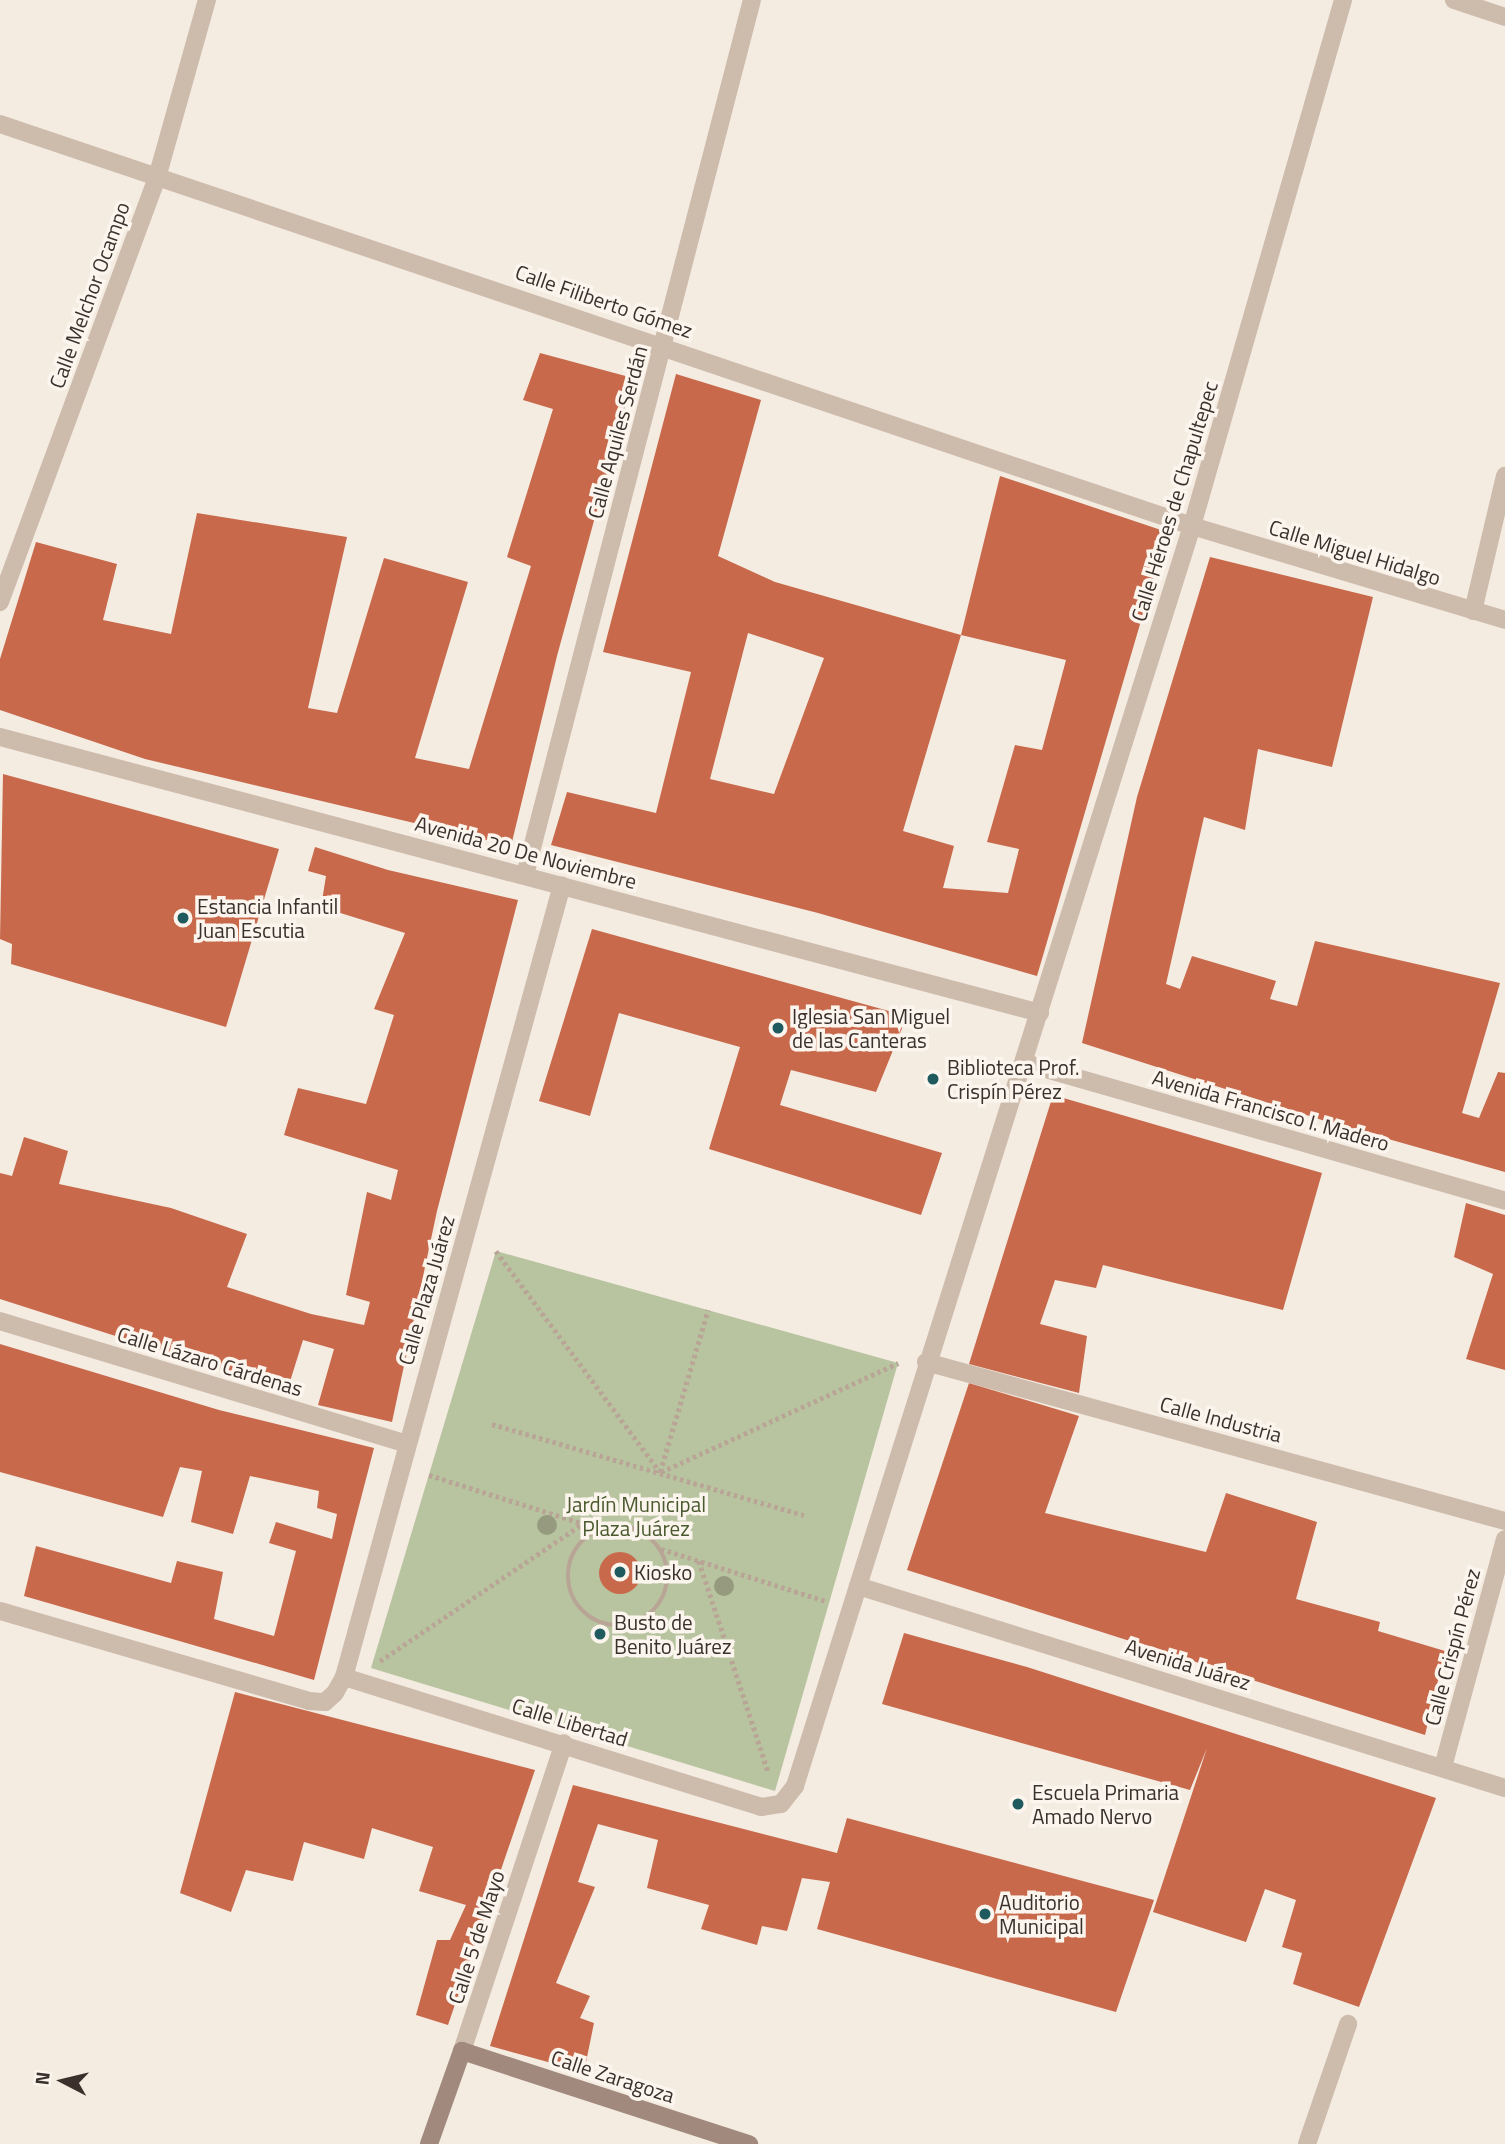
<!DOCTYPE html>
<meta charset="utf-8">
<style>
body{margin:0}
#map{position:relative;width:1505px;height:2144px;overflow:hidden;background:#f4ebe1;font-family:"Titillium Web",sans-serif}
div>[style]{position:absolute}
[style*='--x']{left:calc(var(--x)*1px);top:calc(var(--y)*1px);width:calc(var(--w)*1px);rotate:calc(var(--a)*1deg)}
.green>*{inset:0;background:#b8c4a0}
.building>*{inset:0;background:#c8694b}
.round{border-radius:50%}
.path>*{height:4.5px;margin-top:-2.25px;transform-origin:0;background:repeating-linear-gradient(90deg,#b9a596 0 3.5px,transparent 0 7px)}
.path>.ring{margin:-2.25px;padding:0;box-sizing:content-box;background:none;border:4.5px solid #b9a596;border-radius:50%}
.lane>*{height:18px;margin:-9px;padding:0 9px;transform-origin:9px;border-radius:9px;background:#cdbbac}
.street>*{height:18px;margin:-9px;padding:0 9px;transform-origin:9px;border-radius:9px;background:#cdbbac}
.secondary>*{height:18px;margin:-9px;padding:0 9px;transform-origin:9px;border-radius:9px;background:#a18a7d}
.trees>*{width:20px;height:20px;margin:-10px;border-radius:50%;background:#969b7f}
.dots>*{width:19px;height:19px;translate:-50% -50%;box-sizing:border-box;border:4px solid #fbf5ee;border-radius:50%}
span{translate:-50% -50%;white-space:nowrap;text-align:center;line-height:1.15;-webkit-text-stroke:7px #fbf5ee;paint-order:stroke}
.street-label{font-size:21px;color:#3b302b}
.poi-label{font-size:21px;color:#3b302b}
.left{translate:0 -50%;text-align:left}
.park-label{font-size:21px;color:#4a5a2e}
.north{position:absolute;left:28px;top:2046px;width:70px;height:70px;-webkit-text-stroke:5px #fbf5ee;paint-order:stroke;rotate:277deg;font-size:19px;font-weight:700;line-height:28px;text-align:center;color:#3b302b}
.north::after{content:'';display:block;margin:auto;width:24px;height:32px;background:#3b302b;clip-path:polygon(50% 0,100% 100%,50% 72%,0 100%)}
</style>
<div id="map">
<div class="green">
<div style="clip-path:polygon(496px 1251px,898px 1363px,775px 1791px,371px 1668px)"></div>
</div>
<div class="building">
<div style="clip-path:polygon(540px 353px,633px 378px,557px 656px,511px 846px,145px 759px,0 710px,0 659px,36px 542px,117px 564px,103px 620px,171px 634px,197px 513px,347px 537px,308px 708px,337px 713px,384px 558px,468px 582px,415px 758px,469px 769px,531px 566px,507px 557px,553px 409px,523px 400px)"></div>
<div style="clip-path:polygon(evenodd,676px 374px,761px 400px,718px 556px,775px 582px,961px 635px,1000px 476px,1167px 532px,1037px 976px,818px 913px,551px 845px,567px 792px,656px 813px,691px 672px,603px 652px,676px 374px,748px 633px,824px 658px,774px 794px,710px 779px,748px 633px,676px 374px,961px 635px,1066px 660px,1042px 750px,1015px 745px,987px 842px,1019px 849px,1008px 893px,943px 888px,954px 846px,903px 831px,961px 635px)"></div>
<div style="clip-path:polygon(1210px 557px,1373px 597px,1332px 767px,1258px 749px,1245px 830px,1204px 817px,1166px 984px,1180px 989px,1192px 956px,1276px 981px,1270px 999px,1297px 1006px,1315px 941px,1500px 983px,1462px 1113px,1479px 1118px,1498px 1072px,1505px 1073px,1505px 1172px,1328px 1122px,1082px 1043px,1137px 797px)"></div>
<div style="clip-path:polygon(3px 774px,279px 849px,226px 1027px,11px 964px,12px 944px,0 939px)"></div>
<div style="clip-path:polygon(315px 847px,388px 870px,518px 900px,437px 1211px,392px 1422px,318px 1405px,334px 1349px,303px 1340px,287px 1391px,0 1299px,0 1173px,12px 1176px,24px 1137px,68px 1151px,59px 1184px,171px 1208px,247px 1234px,227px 1287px,311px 1314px,364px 1325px,370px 1302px,346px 1295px,367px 1192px,391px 1200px,398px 1170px,284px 1135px,298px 1088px,366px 1104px,394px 1015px,374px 1009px,405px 933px,321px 907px,326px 876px,308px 871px)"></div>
<div style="clip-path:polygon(592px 929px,907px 1016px,876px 1092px,791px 1070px,780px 1105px,942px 1153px,921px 1215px,709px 1149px,740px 1047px,619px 1013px,590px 1116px,539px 1101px)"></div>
<div style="clip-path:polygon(1053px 1095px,1322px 1173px,1283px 1310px,1103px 1265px,1096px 1288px,1055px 1280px,1040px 1324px,1087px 1336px,1079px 1393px,969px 1364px)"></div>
<div style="clip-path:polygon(1466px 1203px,1505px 1215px,1505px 1370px,1466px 1359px,1493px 1274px,1454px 1257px)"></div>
<div style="clip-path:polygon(0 1344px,219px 1410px,374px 1448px,314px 1680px,24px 1596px,36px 1546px,171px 1583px,177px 1561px,223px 1572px,214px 1619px,274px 1636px,296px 1551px,269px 1543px,276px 1522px,332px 1539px,337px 1514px,317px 1508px,319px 1491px,250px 1476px,233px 1534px,191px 1522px,202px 1471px,180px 1467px,163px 1517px,0 1472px)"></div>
<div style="clip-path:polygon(969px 1383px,1079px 1416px,1045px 1513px,1206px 1552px,1226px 1493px,1317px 1522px,1296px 1599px,1380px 1622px,1378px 1631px,1445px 1651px,1425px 1735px,907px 1570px)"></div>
<div class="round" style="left:599px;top:1552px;width:42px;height:42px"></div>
<div style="clip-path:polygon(904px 1633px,1027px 1667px,1436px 1798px,1359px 2007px,1293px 1984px,1302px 1953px,1282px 1947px,1296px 1900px,1265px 1889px,1246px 1942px,1153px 1912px,1207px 1748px,1190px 1790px,882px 1704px)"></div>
<div style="clip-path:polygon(235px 1692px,535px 1770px,448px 2025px,416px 2015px,437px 1940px,450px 1940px,466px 1905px,419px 1891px,433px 1847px,372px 1828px,364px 1859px,304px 1842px,293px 1881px,246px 1870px,231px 1912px,180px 1893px)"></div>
<div style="clip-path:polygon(573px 1785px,837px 1853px,847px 1818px,1154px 1900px,1116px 2012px,817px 1929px,830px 1882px,802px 1878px,787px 1931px,762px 1926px,757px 1945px,701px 1929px,709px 1905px,647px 1888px,658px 1840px,598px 1824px,578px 1882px,595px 1887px,556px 1983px,590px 1996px,580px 2018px,594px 2023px,584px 2072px,490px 2046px)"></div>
</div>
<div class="path">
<div style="--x:496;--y:1251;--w:275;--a:53.4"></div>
<div style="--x:492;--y:1424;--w:325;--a:16.3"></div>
<div style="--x:660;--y:1472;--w:169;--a:-73.5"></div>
<div style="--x:661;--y:1472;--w:261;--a:-24.7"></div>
<div style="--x:429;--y:1475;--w:179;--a:17.5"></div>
<div class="ring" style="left:568px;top:1526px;width:95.5px;height:95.5px"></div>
<div style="--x:661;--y:1549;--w:173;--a:17.5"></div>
<div style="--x:699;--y:1561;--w:224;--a:71.8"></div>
<div style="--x:380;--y:1661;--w:246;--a:-34.1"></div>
</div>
<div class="lane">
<div style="--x:1307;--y:2144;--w:127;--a:-71.1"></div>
</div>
<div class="street">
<div style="--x:1454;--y:0;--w:54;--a:18.4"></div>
<div style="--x:0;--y:124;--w:1258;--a:18.64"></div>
<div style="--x:1192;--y:526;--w:327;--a:16.7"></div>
<div style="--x:0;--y:602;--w:456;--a:-69.7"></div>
<div style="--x:158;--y:174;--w:181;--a:-74.3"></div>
<div style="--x:1473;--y:611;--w:139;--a:-76.7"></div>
<div style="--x:0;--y:737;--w:1076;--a:14.86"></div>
<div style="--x:525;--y:875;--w:904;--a:-75.46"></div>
<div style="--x:1025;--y:1063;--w:499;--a:16"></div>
<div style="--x:0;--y:1321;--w:425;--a:16.8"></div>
<div style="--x:926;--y:1362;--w:600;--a:15.36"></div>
<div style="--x:858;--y:1586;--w:678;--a:17.34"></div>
<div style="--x:0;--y:1611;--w:322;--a:16.2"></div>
<div style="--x:309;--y:1701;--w:16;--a:4"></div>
<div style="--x:325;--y:1702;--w:13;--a:-42"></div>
<div style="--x:335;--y:1693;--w:18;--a:-61"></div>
<div style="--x:344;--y:1677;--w:821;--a:-74.61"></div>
<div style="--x:344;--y:1677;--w:437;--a:17.3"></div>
<div style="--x:761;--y:1807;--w:20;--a:-9"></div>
<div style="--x:781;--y:1804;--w:23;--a:-52"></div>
<div style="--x:795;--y:1786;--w:1321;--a:-72.51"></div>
<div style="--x:1192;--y:526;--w:547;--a:-73.98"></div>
<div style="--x:1443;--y:1767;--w:236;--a:-74.8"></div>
<div style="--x:462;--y:2051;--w:324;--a:-71.7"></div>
</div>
<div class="secondary">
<div style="--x:429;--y:2144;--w:99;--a:-70.5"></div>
<div style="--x:462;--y:2051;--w:302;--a:18"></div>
</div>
<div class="trees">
<div style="left:547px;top:1525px"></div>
<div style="left:724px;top:1586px"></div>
</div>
<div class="dots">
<div style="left:183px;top:918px;background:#1f5a5e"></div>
<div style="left:778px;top:1028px;background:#1f5a5e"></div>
<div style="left:933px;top:1079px;background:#1f5a5e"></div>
<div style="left:620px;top:1572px;background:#1f5a5e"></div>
<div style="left:600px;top:1634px;background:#1f5a5e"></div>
<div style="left:1018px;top:1804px;background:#1f5a5e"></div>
<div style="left:985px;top:1914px;background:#1f5a5e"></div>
</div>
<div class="street-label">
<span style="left:89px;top:295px;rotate:-70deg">Calle Melchor Ocampo</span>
<span style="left:604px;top:301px;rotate:19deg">Calle Filiberto Gómez</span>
<span style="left:617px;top:432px;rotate:-75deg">Calle Aquiles Serdán</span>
<span style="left:1174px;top:501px;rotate:-73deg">Calle Héroes de Chapultepec</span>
<span style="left:1355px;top:552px;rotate:17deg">Calle Miguel Hidalgo</span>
<span style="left:526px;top:852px;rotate:15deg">Avenida 20 De Noviembre</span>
<span style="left:1271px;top:1110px;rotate:16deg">Avenida Francisco I. Madero</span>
<span style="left:426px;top:1290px;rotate:-74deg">Calle Plaza Juárez</span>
<span style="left:210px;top:1361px;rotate:17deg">Calle Lázaro Cárdenas</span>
<span style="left:1221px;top:1419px;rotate:15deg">Calle Industria</span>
<span style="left:1452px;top:1647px;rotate:-75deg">Calle Crispín Pérez</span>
<span style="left:1188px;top:1664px;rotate:17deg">Avenida Juárez</span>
<span style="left:570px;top:1722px;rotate:17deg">Calle Libertad</span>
<span style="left:476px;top:1937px;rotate:-72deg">Calle 5 de Mayo</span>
<span style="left:613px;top:2076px;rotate:18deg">Calle Zaragoza</span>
</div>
<div class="poi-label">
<span class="left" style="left:197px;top:918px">Estancia Infantil<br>Juan Escutia</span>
<span class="left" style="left:792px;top:1028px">Iglesia San Miguel<br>de las Canteras</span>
<span class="left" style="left:947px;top:1079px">Biblioteca Prof.<br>Crispín Pérez</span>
<span class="left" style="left:634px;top:1572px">Kiosko</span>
<span class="left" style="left:614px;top:1634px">Busto de<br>Benito Juárez</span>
<span class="left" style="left:1032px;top:1804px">Escuela Primaria<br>Amado Nervo</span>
<span class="left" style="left:999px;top:1914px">Auditorio<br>Municipal</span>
</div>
<div class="park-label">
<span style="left:636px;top:1516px">Jardín Municipal<br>Plaza Juárez</span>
</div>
<div class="north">N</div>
</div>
